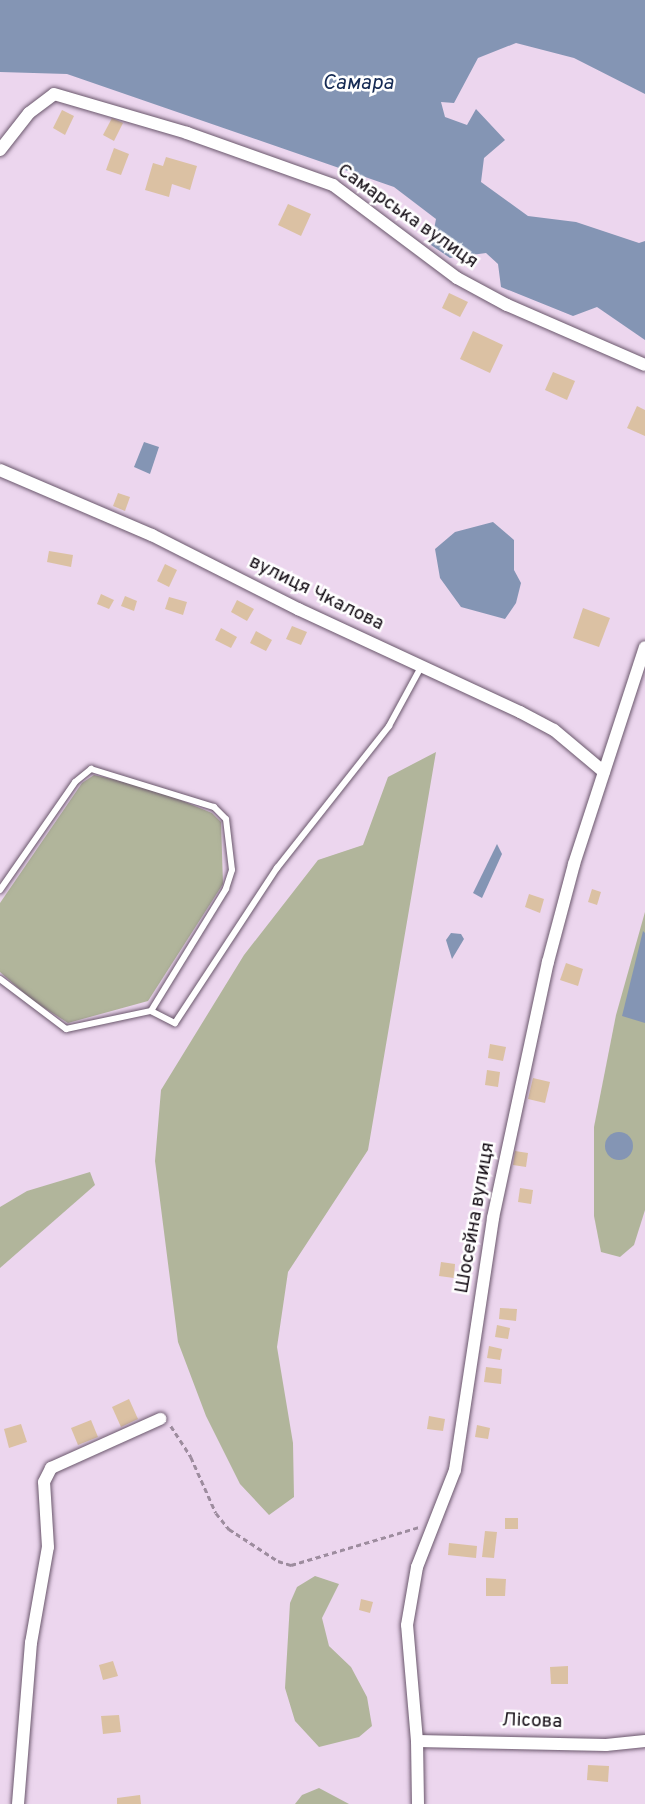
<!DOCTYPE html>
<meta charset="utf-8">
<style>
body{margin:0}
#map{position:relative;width:645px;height:1804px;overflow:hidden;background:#ecd6ee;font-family:Overpass,sans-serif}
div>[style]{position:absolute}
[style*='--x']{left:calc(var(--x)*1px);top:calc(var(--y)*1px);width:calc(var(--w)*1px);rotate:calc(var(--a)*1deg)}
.green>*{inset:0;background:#b1b59b}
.water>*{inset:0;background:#8495b4}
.round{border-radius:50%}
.building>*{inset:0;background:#dbc1a3}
.path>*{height:2.5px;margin-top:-1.25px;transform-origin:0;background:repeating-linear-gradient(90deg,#9d8c9e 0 5px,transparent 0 8.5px)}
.roads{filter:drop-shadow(0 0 2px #6a576c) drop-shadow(0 0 2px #6a576c)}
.lane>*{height:6px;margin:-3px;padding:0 3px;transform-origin:3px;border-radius:3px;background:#fff}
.street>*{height:12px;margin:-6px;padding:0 6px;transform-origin:6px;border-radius:6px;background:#fff}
span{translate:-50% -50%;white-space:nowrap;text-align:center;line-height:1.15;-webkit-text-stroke:5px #fff;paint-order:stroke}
.street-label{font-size:19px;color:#130c14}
.water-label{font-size:21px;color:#142953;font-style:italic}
</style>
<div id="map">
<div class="green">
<div style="clip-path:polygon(436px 752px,368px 1150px,288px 1272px,277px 1347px,293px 1443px,294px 1497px,269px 1515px,240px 1484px,206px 1416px,178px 1342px,155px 1161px,161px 1090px,244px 955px,318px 860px,363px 845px,388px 777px)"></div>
<div style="clip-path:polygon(94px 775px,151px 788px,212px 813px,221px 822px,223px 884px,148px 1001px,68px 1023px,32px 1000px,0 972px,0 903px,82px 783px)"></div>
<div style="clip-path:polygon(645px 912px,645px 1210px,634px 1245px,620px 1257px,601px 1252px,594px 1216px,594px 1127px,616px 1015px)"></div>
<div style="clip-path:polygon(90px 1172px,95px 1185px,0 1268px,0 1207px,27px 1191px)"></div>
<div style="clip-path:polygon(315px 1576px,339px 1584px,322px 1618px,329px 1646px,351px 1667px,367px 1697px,372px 1726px,359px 1737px,319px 1747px,295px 1721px,285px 1688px,290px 1603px,297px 1587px)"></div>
<div style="clip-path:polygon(319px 1788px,349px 1804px,295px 1804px,302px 1795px)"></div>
</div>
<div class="water">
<div style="clip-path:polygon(0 0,645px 0,645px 94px,574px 58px,516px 43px,478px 58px,454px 103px,441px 102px,445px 117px,467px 125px,476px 109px,505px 140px,484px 158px,481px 182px,528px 216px,576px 222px,639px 243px,645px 241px,645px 340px,597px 307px,573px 316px,501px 287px,498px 264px,486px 253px,450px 258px,431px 245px,436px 219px,394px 187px,67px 74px,0 72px)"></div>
<div style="clip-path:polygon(144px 442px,159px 447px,150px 474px,134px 467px)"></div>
<div style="clip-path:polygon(493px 522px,514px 540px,514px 570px,521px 583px,516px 603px,505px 619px,461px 607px,440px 578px,435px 549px,455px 532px)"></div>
<div style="clip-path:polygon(497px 844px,502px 854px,482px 898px,473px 893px)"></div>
<div style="clip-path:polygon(643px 931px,645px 933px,645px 1023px,622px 1016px)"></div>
<div style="clip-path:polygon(451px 933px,461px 934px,464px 939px,452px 959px,446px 940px)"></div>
<div class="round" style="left:605px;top:1132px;width:28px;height:28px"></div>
</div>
<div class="building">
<div style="clip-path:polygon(62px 110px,74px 116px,65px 135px,53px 128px)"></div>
<div style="clip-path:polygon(112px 118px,123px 123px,114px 141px,103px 135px)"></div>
<div style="clip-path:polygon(114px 148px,129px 154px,121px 175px,106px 170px)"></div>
<div style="clip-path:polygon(166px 157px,197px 166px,190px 190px,172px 184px,169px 197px,145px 190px,153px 163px,163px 166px)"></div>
<div style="clip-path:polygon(288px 204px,311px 214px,301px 236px,278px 225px)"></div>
<div style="clip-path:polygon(449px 293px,468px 302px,460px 317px,442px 308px)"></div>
<div style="clip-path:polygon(473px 331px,503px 345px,490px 373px,460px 359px)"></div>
<div style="clip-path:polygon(553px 372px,575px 381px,567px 400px,545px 390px)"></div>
<div style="clip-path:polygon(637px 406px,645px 410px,645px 436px,627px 428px)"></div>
<div style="clip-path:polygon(118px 493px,130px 497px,125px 511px,113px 506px)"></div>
<div style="clip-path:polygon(49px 551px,73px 555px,71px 567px,47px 562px)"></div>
<div style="clip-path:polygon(165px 564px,177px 570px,169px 587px,157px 581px)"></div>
<div style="clip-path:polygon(101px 594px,114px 600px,109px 609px,97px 604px)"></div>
<div style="clip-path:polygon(125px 596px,137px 601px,134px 611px,121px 606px)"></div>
<div style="clip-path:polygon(169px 597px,187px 602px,183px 615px,165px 609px)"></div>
<div style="clip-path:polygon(237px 600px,254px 609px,247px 621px,231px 612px)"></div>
<div style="clip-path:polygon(583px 608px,610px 618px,599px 647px,573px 638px)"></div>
<div style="clip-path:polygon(292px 626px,307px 632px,301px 645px,286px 639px)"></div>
<div style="clip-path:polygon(221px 628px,237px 637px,231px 648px,215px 640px)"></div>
<div style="clip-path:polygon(256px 631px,272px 640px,266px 651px,250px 643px)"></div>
<div style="clip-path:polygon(592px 889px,601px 892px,597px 905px,588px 902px)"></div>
<div style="clip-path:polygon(529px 894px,544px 899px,540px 913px,525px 907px)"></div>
<div style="clip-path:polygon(566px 963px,583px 969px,578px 986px,560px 980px)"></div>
<div style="clip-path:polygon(490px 1044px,506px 1047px,503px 1061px,488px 1058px)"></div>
<div style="clip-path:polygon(487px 1070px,500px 1072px,498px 1087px,485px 1085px)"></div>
<div style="clip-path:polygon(533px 1078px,550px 1082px,545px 1103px,528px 1099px)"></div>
<div style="clip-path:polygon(515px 1151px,528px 1153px,526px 1167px,513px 1165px)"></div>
<div style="clip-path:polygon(520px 1188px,533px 1190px,531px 1204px,518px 1202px)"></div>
<div style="clip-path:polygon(441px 1262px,455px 1264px,454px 1278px,439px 1276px)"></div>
<div style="clip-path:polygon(500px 1308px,517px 1309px,516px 1321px,499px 1319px)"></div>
<div style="clip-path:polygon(497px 1325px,510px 1328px,508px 1339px,495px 1337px)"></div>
<div style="clip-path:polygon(489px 1346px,502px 1349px,500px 1360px,487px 1358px)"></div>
<div style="clip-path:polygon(486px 1367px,502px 1369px,501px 1384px,484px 1382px)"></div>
<div style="clip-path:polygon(129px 1399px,138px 1419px,121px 1427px,112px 1407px)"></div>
<div style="clip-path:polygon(429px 1416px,445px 1419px,443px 1431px,427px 1429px)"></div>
<div style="clip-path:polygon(91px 1420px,98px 1437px,78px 1445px,71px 1428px)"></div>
<div style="clip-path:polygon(21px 1424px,27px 1442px,9px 1448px,4px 1429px)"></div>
<div style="clip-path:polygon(477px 1425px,490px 1428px,488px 1439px,475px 1437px)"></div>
<div style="clip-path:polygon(505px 1518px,518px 1518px,518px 1529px,505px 1529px)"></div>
<div style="clip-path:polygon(485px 1531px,497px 1532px,494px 1558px,482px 1557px)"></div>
<div style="clip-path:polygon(449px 1543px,477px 1546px,476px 1558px,448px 1555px)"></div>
<div style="clip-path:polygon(486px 1578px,506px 1579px,505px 1596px,486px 1596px)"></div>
<div style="clip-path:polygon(361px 1599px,373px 1602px,370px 1613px,359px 1610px)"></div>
<div style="clip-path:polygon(113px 1661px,118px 1676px,103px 1680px,99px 1665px)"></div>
<div style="clip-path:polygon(568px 1666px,568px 1684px,551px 1684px,550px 1667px)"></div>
<div style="clip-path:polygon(119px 1715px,121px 1732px,103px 1734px,101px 1716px)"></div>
<div style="clip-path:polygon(588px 1765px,609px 1766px,608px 1782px,587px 1780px)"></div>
<div style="clip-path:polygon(140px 1795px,141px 1804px,117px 1804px,117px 1798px)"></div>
</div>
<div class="path">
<div style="--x:171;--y:1426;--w:37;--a:57"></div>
<div style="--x:191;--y:1457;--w:61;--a:65.9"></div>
<div style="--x:216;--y:1513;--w:21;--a:51"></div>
<div style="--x:229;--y:1529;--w:59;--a:33.1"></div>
<div style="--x:278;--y:1561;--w:14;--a:17"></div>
<div style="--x:291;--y:1565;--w:134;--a:-16.5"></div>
</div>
<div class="roads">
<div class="lane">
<div style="--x:0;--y:890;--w:131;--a:-55.2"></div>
<div style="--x:75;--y:782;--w:21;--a:-39"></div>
<div style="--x:91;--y:769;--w:129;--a:17.2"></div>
<div style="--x:214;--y:807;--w:17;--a:45"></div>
<div style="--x:226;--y:819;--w:51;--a:83.3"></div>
<div style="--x:232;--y:870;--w:20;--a:108"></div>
<div style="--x:226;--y:889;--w:143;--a:121.6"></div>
<div style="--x:0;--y:979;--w:83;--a:37.1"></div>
<div style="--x:66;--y:1029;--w:87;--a:-12"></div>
<div style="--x:151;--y:1011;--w:27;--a:27"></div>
<div style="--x:175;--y:1023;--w:186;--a:-56.7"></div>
<div style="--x:277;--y:868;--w:181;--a:-51.7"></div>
<div style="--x:389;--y:726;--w:67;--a:-61.5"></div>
</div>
<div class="street">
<div style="--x:0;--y:150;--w:47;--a:-51.9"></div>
<div style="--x:29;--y:113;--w:31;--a:-37"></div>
<div style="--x:54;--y:94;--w:139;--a:16.3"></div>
<div style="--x:187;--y:133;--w:155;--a:19.6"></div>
<div style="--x:333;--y:185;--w:155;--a:36.9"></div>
<div style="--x:457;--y:278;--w:57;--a:28.4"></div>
<div style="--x:507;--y:305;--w:150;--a:23.5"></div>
<div style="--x:0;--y:470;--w:165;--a:23.2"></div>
<div style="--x:152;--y:535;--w:164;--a:26.9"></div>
<div style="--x:298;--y:609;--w:245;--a:24.9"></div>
<div style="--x:520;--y:712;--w:38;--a:28"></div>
<div style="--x:554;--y:730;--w:65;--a:40"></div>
<div style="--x:417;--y:1741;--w:189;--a:1.2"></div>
<div style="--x:606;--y:1745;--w:39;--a:-6"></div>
<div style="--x:18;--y:1804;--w:162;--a:-85.4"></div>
<div style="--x:31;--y:1643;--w:97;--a:-80"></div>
<div style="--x:48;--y:1547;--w:65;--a:-93.5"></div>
<div style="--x:44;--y:1482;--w:16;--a:-63"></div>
<div style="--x:51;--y:1468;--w:120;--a:-24.2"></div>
<div style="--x:418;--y:1804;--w:63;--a:-90.9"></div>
<div style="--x:417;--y:1741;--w:116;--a:-94.9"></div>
<div style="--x:407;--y:1625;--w:59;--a:-80.2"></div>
<div style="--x:417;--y:1567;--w:104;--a:-68.6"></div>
<div style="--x:455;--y:1470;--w:255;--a:-81.4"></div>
<div style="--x:493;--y:1218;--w:262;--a:-77.9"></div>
<div style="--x:548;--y:962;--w:101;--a:-75.1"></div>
<div style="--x:574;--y:864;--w:228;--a:-71.9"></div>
</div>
</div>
<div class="street-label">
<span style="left:407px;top:217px;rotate:35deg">Самарська вулиця</span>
<span style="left:316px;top:594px;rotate:26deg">вулиця Чкалова</span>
<span style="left:476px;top:1218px;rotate:-80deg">Шосейна вулиця</span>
<span style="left:532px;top:1722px;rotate:2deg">Лісова</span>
</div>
<div class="water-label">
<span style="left:358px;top:84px">Самара</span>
</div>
</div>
